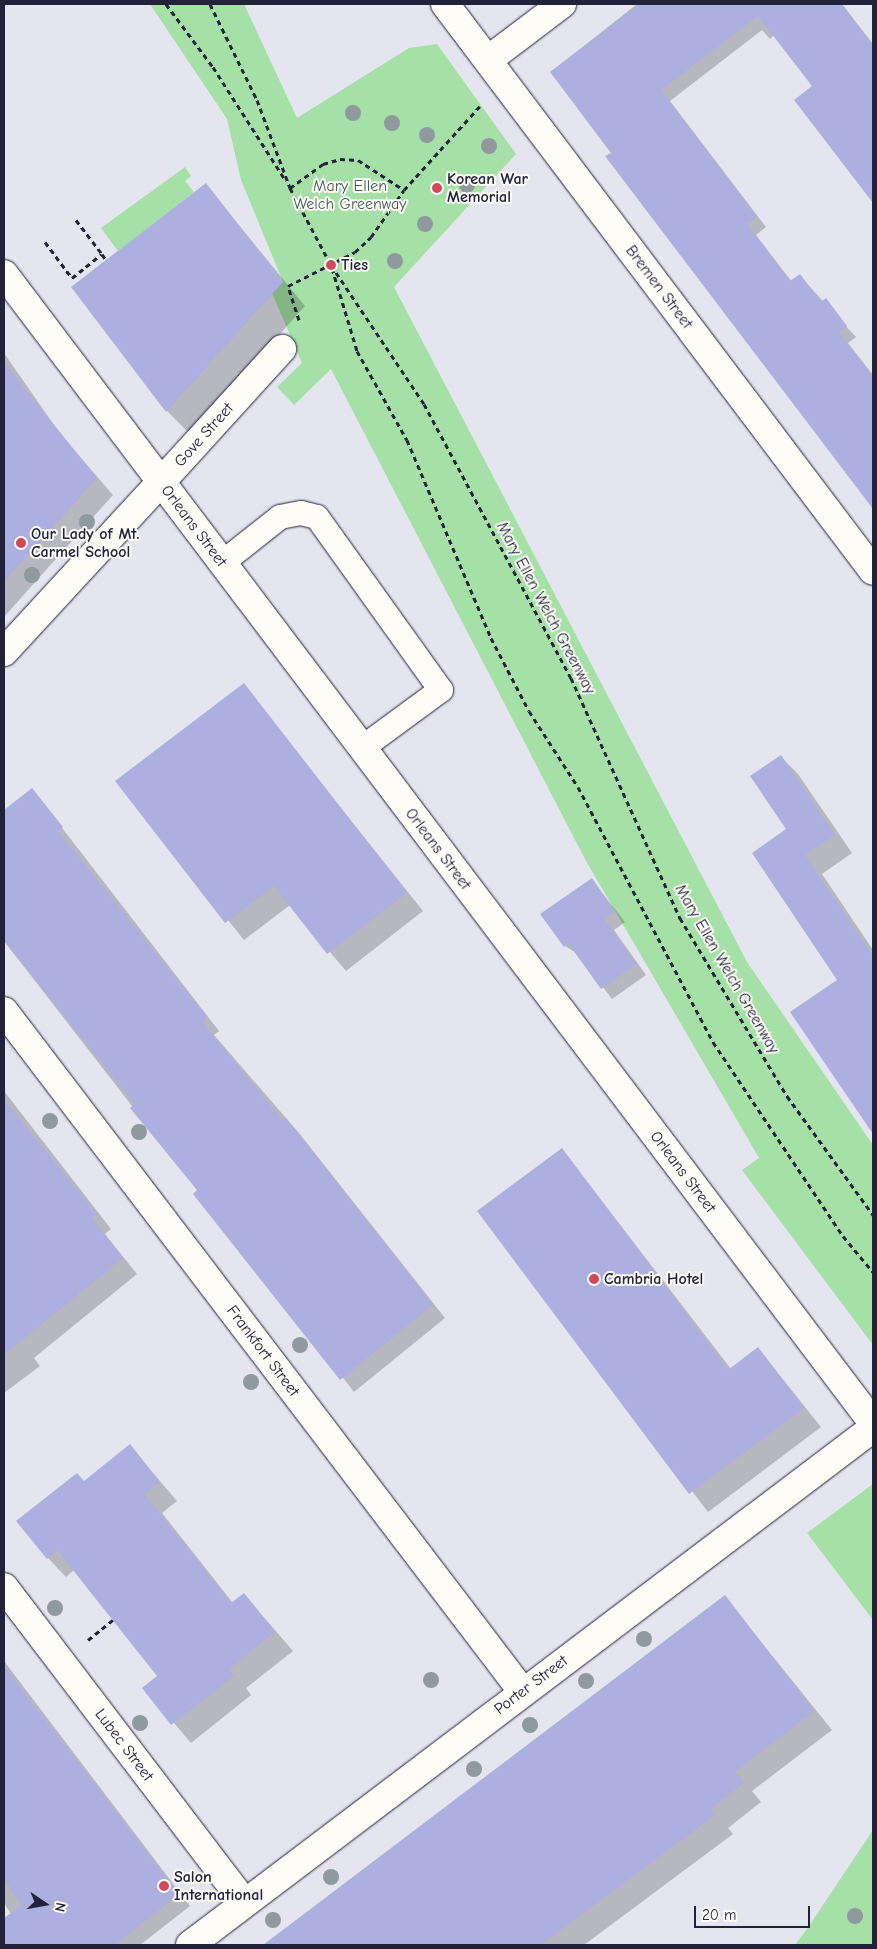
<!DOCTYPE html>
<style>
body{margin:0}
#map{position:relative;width:877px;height:1949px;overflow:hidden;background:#e5e5f0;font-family:"Comic Neue",sans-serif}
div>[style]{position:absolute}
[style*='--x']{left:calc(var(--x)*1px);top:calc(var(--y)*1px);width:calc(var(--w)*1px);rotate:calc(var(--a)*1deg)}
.green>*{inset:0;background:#a5e0a6}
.shadow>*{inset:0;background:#0003}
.building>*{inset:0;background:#acafe0}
.path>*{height:3px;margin-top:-1.5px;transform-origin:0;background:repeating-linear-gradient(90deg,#22223b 0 5px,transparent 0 9px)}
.roads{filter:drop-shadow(0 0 1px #22223b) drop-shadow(0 0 1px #22223b)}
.service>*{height:24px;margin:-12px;padding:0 12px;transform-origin:12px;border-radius:12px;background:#fdfcf7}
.pedestrian>*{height:28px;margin:-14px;padding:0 14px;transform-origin:14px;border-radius:14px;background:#fdfcf7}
.minor>*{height:28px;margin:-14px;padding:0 14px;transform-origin:14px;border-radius:14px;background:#fdfcf7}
.secondary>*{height:28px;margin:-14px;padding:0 14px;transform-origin:14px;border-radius:14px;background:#fdfcf7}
.trees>*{width:16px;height:16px;margin:-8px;border-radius:50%;background:#8f999e}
.dots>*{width:14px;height:14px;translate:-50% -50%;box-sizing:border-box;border:2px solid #fdfcf7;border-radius:50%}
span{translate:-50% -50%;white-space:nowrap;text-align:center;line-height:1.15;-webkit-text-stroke:4px #fdfcf7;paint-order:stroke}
.poi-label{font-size:16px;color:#22223b;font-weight:700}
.left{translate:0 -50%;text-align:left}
.park-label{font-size:16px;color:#495b5b}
.street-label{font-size:16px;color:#22223b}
.frame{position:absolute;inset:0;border:5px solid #22223b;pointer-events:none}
.north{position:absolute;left:20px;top:1879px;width:50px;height:50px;-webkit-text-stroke:4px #fdfcf7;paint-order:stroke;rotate:102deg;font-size:14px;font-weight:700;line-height:20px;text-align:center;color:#22223b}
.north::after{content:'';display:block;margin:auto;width:18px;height:22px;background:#22223b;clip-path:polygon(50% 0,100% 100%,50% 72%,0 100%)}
.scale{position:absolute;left:694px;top:1906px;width:116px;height:22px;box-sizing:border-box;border:2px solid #22223b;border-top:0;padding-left:6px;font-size:15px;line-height:18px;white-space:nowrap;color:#22223b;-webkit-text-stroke:4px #fdfcf7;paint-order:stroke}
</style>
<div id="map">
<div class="green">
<div style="clip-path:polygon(150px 4px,244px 4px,297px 118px,409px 48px,437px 44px,516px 154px,394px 287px,747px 962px,873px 1145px,873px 1345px,742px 1170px,759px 1158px,586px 861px,331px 369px,294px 405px,277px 387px,302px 363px,272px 293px,283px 282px,241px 180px,227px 119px)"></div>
<div style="clip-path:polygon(185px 167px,191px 176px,185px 181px,194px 192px,118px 251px,101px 228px)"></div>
<div style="clip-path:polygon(873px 1484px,873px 1620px,807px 1533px)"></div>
<div style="clip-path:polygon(873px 1830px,873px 1945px,795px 1945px,809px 1926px)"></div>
</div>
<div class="shadow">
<div style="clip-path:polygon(637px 4px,842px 4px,873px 44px,869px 58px,873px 64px,873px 200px,796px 100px,814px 86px,774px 35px,770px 39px,762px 30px,670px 101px,766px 227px,756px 235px,792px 282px,800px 276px,856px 337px,848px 343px,873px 375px,873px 507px,607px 157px,612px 153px,551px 72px)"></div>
<div style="clip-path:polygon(206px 185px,305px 306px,190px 434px,167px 411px)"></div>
<div style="clip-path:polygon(4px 353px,61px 435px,113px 495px,4px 617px)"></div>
<div style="clip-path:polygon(243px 685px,423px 911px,346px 971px,290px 905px,244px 940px,117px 782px)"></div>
<div style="clip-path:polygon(781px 757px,798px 774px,852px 853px,822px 874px,873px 950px,873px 1132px,792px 1012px,839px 980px,788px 830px)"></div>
<div style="clip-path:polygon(32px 789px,219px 1031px,214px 1035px,299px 1133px,445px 1318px,354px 1392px,4px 941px,4px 811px)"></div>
<div style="clip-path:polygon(592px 880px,625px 922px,614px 930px,646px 975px,612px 999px,578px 954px,565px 946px)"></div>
<div style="clip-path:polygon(4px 1091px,111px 1229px,105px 1234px,137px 1274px,34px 1358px,40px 1366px,4px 1393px)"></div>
<div style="clip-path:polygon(562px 1149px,731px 1369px,758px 1348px,821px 1427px,708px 1512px,478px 1211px)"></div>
<div style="clip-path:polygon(130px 1446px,177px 1501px,162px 1513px,233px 1603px,244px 1594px,293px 1651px,246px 1688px,251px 1695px,191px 1743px,144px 1688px,159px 1676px,74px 1570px,66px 1577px,48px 1558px,84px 1482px)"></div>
<div style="clip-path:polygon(725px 1597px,832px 1730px,752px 1791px,761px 1802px,728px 1828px,733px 1834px,584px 1945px,265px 1945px)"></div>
<div style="clip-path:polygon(4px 1661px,190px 1906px,140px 1945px,4px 1945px,4px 1919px,11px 1914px,4px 1903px)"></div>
</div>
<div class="building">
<div style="clip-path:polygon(639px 4px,842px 4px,873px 46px,873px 203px,794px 100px,812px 86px,758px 16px,661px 90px,757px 217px,747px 224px,790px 281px,800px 274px,821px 302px,826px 298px,847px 326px,839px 332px,873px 377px,873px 509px,605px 156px,611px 153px,550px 72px)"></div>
<div style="clip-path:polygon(206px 183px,283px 282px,166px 412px,71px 287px)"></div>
<div style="clip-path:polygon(4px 363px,97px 478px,4px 582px)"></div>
<div style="clip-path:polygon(244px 683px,407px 893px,327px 954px,274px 886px,225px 923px,115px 781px)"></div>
<div style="clip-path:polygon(781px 755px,835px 835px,805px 855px,873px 956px,873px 1134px,790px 1012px,837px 980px,752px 853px,786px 829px,750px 776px)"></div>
<div style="clip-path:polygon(32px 788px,63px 827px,58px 831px,207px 1017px,202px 1022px,283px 1121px,286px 1118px,433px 1305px,340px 1380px,193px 1194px,197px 1190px,130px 1108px,135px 1104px,4px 941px,4px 810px)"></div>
<div style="clip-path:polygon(592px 878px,615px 912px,604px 919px,636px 964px,601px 989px,568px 943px,564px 947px,540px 914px)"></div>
<div style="clip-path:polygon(4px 1100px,97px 1214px,91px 1218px,123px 1258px,4px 1355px)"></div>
<div style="clip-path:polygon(562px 1148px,728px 1370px,758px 1347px,804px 1408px,689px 1494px,477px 1211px)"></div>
<div style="clip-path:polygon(130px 1444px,160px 1482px,144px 1494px,231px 1603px,244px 1593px,275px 1632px,229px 1669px,234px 1676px,171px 1725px,142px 1688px,157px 1676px,57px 1550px,47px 1559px,16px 1521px,77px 1473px,84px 1481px)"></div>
<div style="clip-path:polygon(725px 1595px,814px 1711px,735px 1772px,744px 1783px,711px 1809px,715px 1815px,541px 1945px,263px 1945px)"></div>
<div style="clip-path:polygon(4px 1666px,179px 1894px,115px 1945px,4px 1945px,4px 1918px,22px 1905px,4px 1879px)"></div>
</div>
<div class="path">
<div style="--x:166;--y:4;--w:79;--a:53.3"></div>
<div style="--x:213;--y:67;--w:135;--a:57.4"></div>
<div style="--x:210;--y:4;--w:107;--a:63.9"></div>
<div style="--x:257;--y:100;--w:94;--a:69.4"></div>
<div style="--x:290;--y:188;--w:87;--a:62"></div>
<div style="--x:331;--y:265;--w:167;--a:56.2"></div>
<div style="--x:424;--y:404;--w:311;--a:61.8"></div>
<div style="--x:571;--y:678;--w:264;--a:65.6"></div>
<div style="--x:680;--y:918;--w:208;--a:59"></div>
<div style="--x:787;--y:1096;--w:147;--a:54.1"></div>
<div style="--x:290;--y:188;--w:41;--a:-36"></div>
<div style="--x:323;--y:164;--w:18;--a:-16"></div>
<div style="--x:340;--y:159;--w:18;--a:3"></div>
<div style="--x:358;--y:160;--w:55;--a:33.1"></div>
<div style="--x:76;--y:220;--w:43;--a:52.6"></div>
<div style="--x:45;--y:242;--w:45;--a:53.1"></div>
<div style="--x:72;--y:278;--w:38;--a:-39"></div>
<div style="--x:102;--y:254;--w:7;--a:56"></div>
<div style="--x:332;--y:268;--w:87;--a:73.2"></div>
<div style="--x:357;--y:351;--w:102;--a:60.7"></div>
<div style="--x:407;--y:440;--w:215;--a:67"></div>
<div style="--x:491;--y:638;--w:82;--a:62.5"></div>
<div style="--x:529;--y:711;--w:90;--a:57.2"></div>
<div style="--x:578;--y:787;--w:289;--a:62.1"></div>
<div style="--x:713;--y:1042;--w:234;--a:56.2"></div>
<div style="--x:843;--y:1236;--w:47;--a:50.2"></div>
<div style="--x:299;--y:320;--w:36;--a:-108"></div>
<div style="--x:288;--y:286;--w:75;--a:-26.9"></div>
<div style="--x:355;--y:252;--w:22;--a:-43"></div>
<div style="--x:371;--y:237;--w:57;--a:-54.9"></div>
<div style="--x:404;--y:190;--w:113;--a:-47.9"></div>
<div style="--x:88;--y:1640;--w:32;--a:-39"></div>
</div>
<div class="roads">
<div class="service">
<div style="--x:222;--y:563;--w:74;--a:-38.4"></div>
<div style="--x:280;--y:517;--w:21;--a:-11"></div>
<div style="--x:301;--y:513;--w:16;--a:14"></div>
<div style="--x:317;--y:517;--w:213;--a:54.4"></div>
<div style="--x:441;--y:690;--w:98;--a:143.7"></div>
</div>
<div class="pedestrian">
<div style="--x:161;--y:482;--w:180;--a:-47.7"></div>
</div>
<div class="minor">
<div style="--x:488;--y:60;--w:93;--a:-37.1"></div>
<div style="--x:4;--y:274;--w:1441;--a:52.9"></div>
<div style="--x:4;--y:652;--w:231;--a:-47.3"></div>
<div style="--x:4;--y:1011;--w:855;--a:52.7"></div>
<div style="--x:4;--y:1587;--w:397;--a:52.7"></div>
</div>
<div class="secondary">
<div style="--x:445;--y:4;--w:710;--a:52.95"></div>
<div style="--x:190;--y:1945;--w:857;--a:-37.12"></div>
</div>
</div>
<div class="trees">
<div style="left:353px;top:113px"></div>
<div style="left:392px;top:123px"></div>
<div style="left:427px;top:135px"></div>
<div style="left:489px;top:146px"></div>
<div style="left:467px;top:185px"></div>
<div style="left:425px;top:224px"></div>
<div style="left:395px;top:261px"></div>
<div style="left:87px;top:522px"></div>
<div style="left:32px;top:575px"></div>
<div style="left:50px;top:1121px"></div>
<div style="left:139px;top:1132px"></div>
<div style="left:300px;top:1345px"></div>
<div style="left:251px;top:1382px"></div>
<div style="left:55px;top:1608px"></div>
<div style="left:644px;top:1639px"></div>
<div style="left:431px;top:1680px"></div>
<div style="left:586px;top:1681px"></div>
<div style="left:140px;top:1723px"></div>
<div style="left:530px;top:1725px"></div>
<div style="left:474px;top:1769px"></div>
<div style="left:331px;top:1877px"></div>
<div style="left:855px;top:1916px"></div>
<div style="left:273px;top:1920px"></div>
</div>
<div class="dots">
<div style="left:437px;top:188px;background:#d1495b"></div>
<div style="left:331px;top:265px;background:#d1495b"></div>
<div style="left:21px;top:543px;background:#d1495b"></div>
<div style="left:594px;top:1279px;background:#d1495b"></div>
<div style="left:164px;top:1886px;background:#d1495b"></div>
</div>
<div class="poi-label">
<span class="left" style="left:447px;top:188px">Korean War<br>Memorial</span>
<span class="left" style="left:341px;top:265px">Ties</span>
<span class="left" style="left:31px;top:543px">Our Lady of Mt.<br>Carmel School</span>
<span class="left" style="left:604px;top:1279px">Cambria Hotel</span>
<span class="left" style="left:174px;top:1886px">Salon<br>International</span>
</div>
<div class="park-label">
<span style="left:350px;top:195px">Mary Ellen<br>Welch Greenway</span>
</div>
<div class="street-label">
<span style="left:659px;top:287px;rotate:53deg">Bremen Street</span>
<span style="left:204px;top:435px;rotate:-48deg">Gove Street</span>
<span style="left:194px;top:526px;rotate:53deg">Orleans Street</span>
<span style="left:546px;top:608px;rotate:62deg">Mary Ellen Welch Greenway</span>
<span style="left:438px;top:849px;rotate:53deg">Orleans Street</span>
<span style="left:727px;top:969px;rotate:60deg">Mary Ellen Welch Greenway</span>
<span style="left:683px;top:1172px;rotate:53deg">Orleans Street</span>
<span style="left:263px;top:1351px;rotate:53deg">Frankfort Street</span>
<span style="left:531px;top:1685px;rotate:-37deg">Porter Street</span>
<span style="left:124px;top:1745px;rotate:53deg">Lubec Street</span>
</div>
<div class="frame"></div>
<div class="north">N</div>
<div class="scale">20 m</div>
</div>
